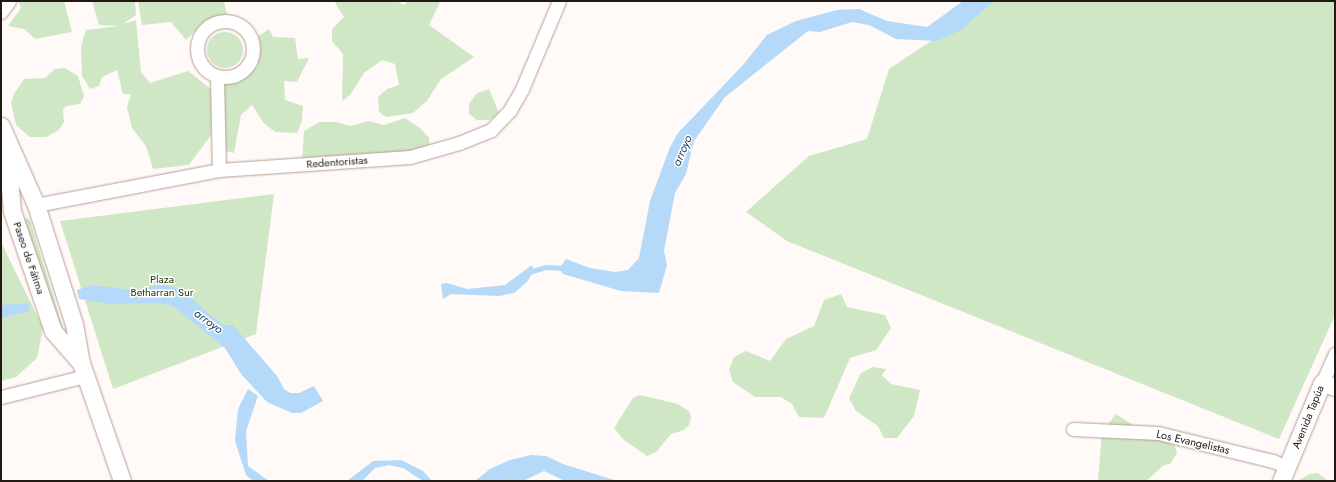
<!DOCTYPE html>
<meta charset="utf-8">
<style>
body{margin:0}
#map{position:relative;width:1336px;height:482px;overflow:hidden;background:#fff9f7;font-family:Jost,sans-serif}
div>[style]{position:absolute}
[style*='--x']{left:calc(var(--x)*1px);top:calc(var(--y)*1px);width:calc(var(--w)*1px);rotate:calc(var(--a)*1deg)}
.green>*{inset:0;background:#d0e7c5}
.round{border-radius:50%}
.water>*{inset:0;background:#b5daf9}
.stream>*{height:5px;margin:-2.5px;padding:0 2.5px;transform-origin:2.5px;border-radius:2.5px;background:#b5daf9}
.roads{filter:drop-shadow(0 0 1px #b79e94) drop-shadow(0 0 1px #b79e94)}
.minor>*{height:13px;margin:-6.5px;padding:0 6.5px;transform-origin:6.5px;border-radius:6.5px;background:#fff}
.minor>.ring{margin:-6.5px;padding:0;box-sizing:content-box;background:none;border:13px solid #fff;border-radius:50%}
.tertiary>*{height:17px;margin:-8.5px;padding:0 8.5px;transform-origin:8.5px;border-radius:8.5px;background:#fff}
span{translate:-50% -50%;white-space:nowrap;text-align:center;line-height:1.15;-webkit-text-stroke:3px #fff;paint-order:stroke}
.street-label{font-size:11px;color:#221915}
.park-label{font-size:11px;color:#193902}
.water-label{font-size:12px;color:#123c5b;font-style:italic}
.frame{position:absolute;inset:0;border:2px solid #221915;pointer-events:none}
</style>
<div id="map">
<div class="green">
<div style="clip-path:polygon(18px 1px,64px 1px,72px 32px,35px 39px,24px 29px,8px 26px,21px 8px)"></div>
<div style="clip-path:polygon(92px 1px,135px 1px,136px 15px,123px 24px,136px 20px,141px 72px,150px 83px,188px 71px,211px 89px,211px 135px,189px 165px,153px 169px,146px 146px,132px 128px,127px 107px,131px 94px,123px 94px,117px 70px,102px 77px,99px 86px,90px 89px,82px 76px,81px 46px,86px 30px,120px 26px,99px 25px)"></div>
<div style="clip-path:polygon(138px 1px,224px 1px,227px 15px,204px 22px,186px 40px,171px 22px,142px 25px)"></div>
<div style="clip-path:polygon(338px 1px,397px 1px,404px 5px,408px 1px,437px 1px,440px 2px,429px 25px,474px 57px,441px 79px,427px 101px,413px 113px,386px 117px,379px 112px,378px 97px,387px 89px,399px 85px,395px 64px,382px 60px,364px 73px,350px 95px,342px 101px,343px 54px,332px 41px,332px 29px,344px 17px,335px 3px)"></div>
<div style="clip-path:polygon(991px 1px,1335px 1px,1335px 315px,1279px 439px,787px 241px,746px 212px,809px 156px,867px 139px,889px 69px)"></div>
<div style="clip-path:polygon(269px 29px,273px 37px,295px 38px,298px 59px,309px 58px,297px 82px,284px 81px,285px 100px,303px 106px,302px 121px,297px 133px,275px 132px,263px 122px,252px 105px,241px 115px,234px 153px,212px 148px,217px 88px,247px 75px,258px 66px,257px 37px)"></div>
<div class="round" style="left:207px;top:32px;width:36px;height:36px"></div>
<div style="clip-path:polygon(65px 68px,78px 76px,84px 96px,80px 104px,66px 106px,63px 110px,64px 122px,59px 130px,46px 137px,30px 137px,16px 125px,11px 102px,14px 94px,24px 79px,45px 78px,55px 69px)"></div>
<div style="clip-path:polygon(489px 89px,499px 113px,490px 120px,477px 120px,469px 114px,469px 104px,477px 93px)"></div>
<div style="clip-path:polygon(405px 118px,420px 128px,429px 138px,430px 151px,424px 161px,302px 160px,304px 131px,320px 122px,336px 122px,350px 126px,369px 121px,384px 125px)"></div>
<div style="clip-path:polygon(274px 194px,256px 334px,113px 389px,60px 221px)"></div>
<div style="clip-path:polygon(26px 218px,30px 220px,64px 331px,61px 331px,24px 220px)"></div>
<div style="clip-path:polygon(1px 242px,43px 328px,37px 358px,16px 377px,1px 381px)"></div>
<div style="clip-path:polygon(841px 294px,847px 307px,885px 315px,891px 328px,876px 350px,850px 358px,824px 418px,799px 417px,792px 404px,781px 397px,755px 397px,733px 382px,729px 370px,734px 357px,746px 351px,770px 361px,786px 339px,814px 326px,824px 300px)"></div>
<div style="clip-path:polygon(873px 367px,886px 369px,882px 375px,891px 384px,920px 390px,914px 416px,897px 438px,884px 438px,878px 426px,856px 411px,849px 398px,861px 373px)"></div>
<div style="clip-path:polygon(640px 395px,678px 404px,690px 412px,691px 419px,689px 425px,684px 430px,671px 434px,656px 452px,647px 456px,624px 440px,614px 428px,633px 398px)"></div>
<div style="clip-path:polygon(1116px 414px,1145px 433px,1163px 436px,1175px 446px,1177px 453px,1170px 464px,1164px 465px,1146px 481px,1098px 481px,1102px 432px)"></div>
<div style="clip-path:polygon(1318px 473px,1328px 481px,1297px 481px,1310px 474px)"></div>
</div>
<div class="water">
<div style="clip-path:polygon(963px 1px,994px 1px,961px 30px,937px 41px,896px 39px,869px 25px,852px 22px,820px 32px,808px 31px,725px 97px,694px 141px,686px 174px,675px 193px,664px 251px,667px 265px,659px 293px,621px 291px,563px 274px,559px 269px,566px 259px,590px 268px,615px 272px,628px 270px,639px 258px,650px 201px,670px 147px,678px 133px,743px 65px,767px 35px,796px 21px,837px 10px,859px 9px,887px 21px,927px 27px)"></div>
<div style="clip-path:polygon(532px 265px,534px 271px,527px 282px,514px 293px,499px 296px,451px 294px,443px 299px,441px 284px,447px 283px,467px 289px,505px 285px)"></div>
<div style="clip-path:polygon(164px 284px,183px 291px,215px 319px,224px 325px,233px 325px,277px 376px,284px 389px,290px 393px,299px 393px,314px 386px,323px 401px,301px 413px,292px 413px,267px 402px,241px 374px,225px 348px,173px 306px,160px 303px,110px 304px,79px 299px,77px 290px,91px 285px,134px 290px)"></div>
<div style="clip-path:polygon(28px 303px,30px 311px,1px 318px,1px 305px)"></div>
<div style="clip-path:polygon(248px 389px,258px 396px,246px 431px,248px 466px,269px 481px,253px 481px,246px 475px,235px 441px,238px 409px)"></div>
<div style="clip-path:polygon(531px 455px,546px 456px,563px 464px,617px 481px,565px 481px,544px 471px,523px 481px,475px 481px,490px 469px,510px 460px)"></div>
<div style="clip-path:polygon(401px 460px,423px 471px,432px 481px,423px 481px,403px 468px,389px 465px,375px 468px,362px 481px,347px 481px,373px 461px)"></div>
</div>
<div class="stream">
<div style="--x:529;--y:272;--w:17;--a:-17"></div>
<div style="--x:545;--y:267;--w:20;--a:3"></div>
</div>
<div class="roads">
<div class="minor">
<div style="--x:1;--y:12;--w:14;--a:-54"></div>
<div class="ring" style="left:197px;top:21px;width:43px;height:43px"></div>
<div style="--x:217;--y:76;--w:94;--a:88.8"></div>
<div style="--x:36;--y:205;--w:186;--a:-10.8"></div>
<div style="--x:219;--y:170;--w:191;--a:-3.9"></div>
<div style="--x:410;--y:157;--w:51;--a:-15.9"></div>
<div style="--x:459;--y:143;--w:35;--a:-22"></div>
<div style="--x:491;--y:130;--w:28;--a:-46"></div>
<div style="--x:510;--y:110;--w:24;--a:-60"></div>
<div style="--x:522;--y:89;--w:95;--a:-67.2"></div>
<div style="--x:1322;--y:383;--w:32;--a:-66"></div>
<div style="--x:1;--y:397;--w:87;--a:-14"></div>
<div style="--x:1073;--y:429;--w:85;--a:2.7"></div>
<div style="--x:1158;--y:433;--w:118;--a:13.7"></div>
<div style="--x:1273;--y:461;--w:15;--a:23"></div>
</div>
<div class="tertiary">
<div style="--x:1;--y:126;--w:86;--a:66.1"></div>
<div style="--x:36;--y:205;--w:125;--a:72.3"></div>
<div style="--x:74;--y:324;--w:40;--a:80"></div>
<div style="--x:81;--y:363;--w:125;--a:70.8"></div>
<div style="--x:7;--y:154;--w:57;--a:85"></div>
<div style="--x:12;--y:211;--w:127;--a:71.1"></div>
<div style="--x:53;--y:331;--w:43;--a:48.8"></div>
<div style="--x:1281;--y:481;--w:106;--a:-67.3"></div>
<div style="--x:1322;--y:383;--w:14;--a:17"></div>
</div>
</div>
<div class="street-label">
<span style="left:337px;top:162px;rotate:-4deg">Redentoristas</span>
<span style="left:29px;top:258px;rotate:71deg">Paseo de Fátima</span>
<span style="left:1308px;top:417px;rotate:-68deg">Avenida Tapúa</span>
<span style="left:1193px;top:442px;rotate:13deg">Los Evangelistas</span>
</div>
<div class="park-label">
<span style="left:162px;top:286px">Plaza<br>Betharran Sur</span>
</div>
<div class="water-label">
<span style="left:683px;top:151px;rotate:-67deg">arroyo</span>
<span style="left:208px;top:322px;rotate:36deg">arroyo</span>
</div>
<div class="frame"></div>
</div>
